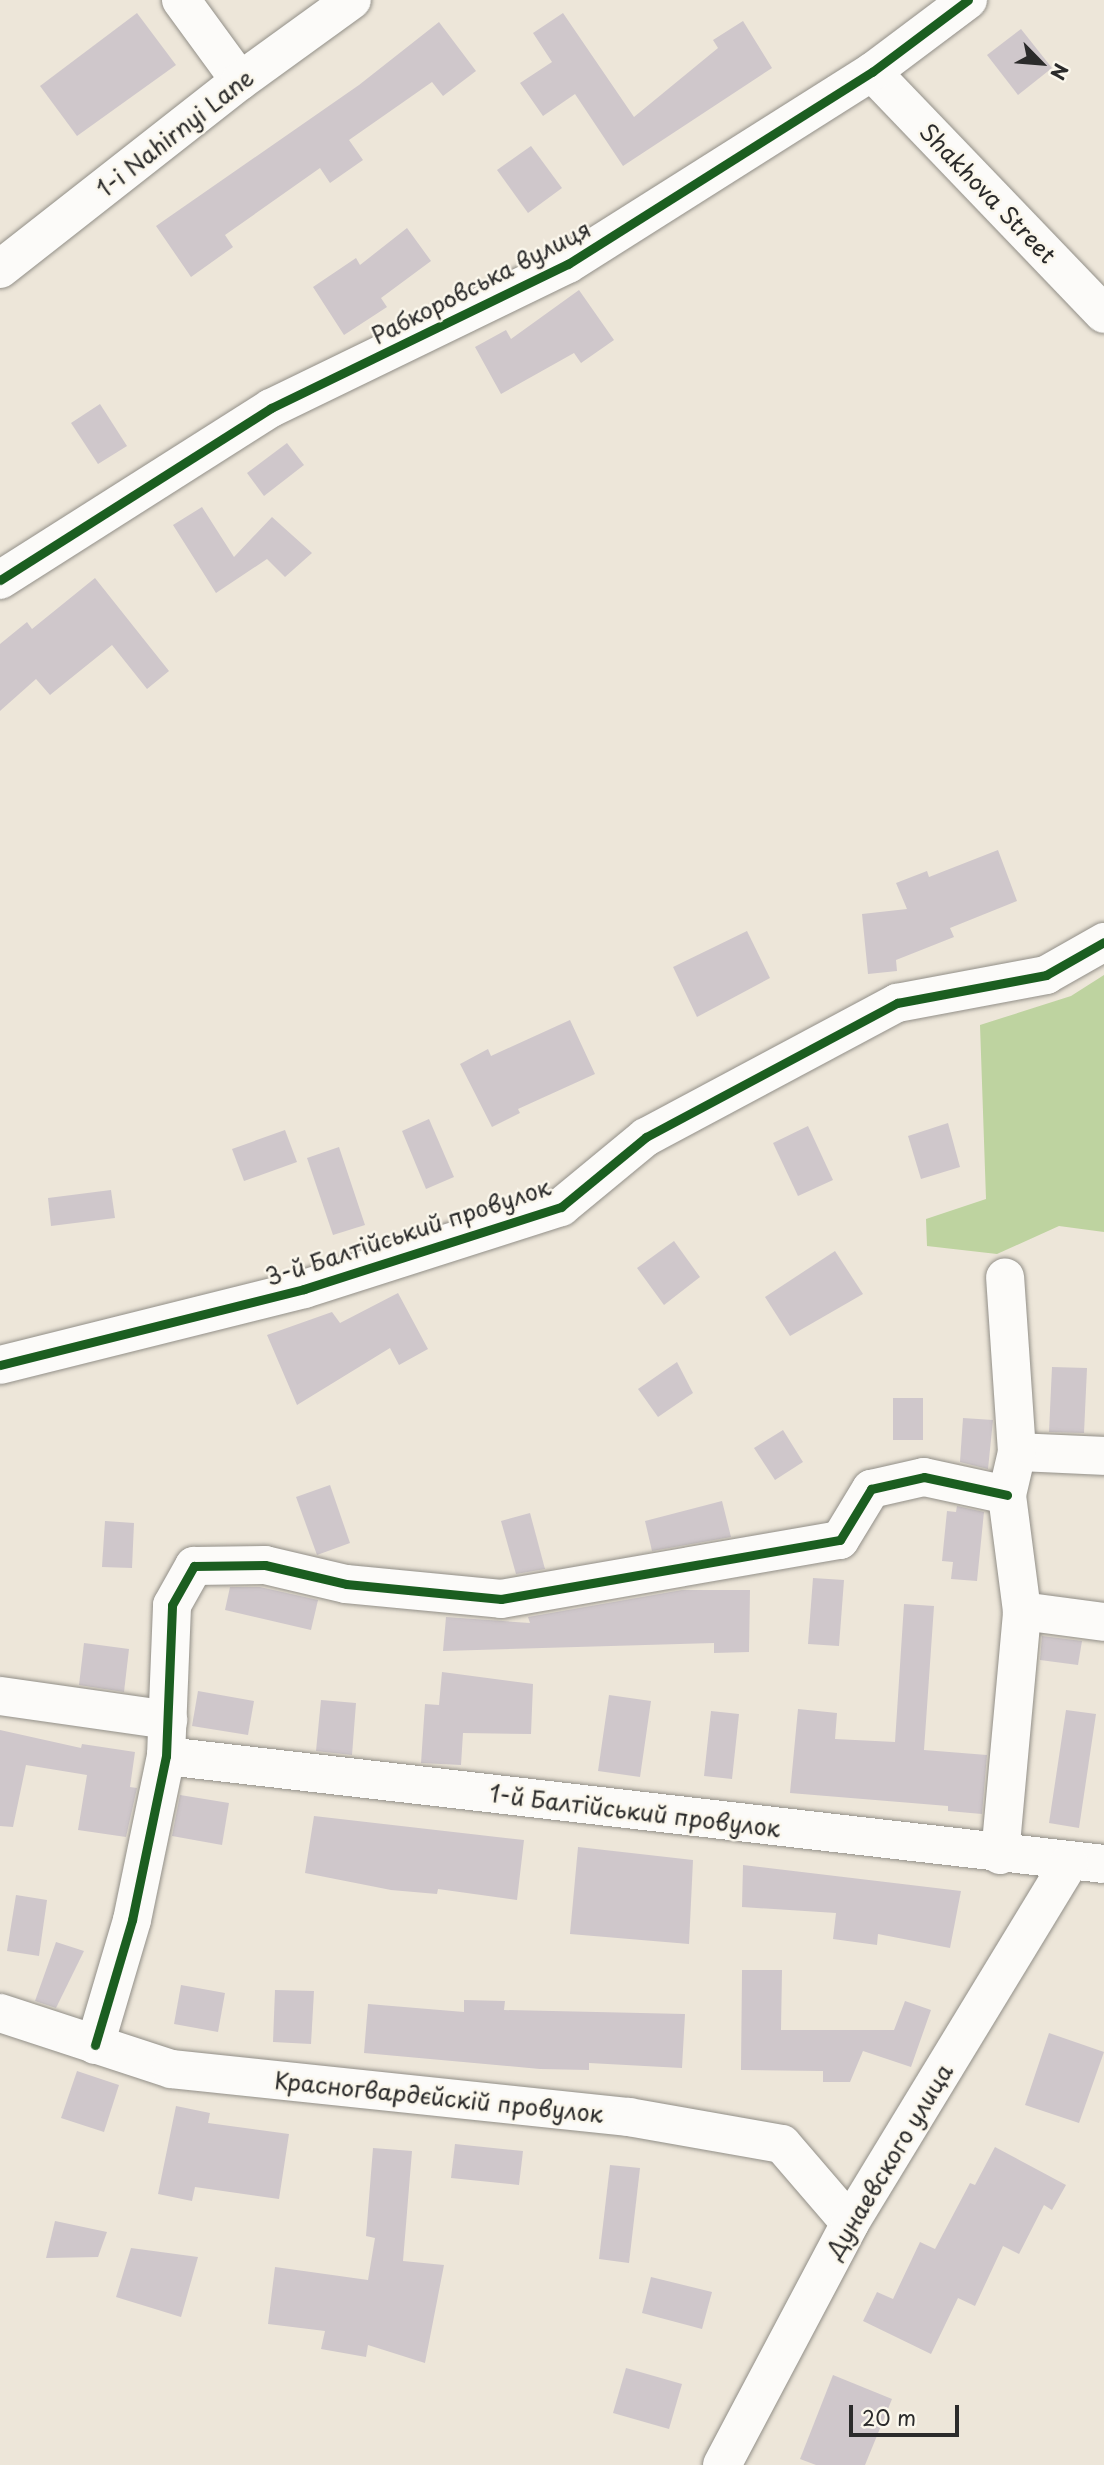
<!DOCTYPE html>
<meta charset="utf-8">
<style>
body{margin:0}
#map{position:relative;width:1104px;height:2465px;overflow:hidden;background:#ede6d9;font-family:"Playpen Sans",sans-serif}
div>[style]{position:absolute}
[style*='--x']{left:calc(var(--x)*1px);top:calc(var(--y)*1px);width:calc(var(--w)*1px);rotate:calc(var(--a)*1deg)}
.green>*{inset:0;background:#bed3a0}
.building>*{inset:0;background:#cfc7cb}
.roads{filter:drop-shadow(0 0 2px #928f88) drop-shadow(0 0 2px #928f88)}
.minor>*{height:38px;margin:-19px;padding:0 19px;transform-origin:19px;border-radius:19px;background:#fcfbf9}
.cycleway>*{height:9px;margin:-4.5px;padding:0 4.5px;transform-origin:4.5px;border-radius:4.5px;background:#1b5e20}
span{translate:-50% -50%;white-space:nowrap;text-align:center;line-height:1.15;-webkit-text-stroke:5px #fbf7ec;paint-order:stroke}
.street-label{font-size:23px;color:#2b2b2b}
.north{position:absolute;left:1006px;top:28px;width:70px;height:70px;-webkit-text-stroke:5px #fbf7ec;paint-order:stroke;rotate:115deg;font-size:19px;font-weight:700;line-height:28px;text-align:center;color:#2b2b2b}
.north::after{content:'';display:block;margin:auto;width:24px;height:32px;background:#2b2b2b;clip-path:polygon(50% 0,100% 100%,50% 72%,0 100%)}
.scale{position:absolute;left:849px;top:2405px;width:110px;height:32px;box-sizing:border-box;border:4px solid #2b2b2b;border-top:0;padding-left:9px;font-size:21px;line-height:24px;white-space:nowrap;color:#2b2b2b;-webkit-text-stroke:5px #fbf7ec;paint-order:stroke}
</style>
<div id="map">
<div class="green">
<div style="clip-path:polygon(1104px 975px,1104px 1232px,1059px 1226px,997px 1254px,927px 1246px,926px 1219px,986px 1199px,980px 1025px,1071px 996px)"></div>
</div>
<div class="building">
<div style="clip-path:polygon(137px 13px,176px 65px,77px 136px,40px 86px)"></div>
<div style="clip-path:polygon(563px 13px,634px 117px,718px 48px,713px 40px,743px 21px,772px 68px,623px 166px,575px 94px,543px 116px,520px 83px,552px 62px,533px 33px)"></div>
<div style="clip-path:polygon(439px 22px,476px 71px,443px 96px,432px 82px,349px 140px,363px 160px,330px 183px,320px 168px,225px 235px,233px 247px,191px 277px,156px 226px,359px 85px)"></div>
<div style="clip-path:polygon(1021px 29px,1052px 68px,1018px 95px,987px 55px)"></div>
<div style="clip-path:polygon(531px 146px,562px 188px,528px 213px,497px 170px)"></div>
<div style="clip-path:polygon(407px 228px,431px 261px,381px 298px,387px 307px,344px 335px,313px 287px,356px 258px,360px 265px)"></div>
<div style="clip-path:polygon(579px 290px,614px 340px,581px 363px,574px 353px,501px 394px,475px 347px,506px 330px,511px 339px)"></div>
<div style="clip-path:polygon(100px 404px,127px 446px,98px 464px,71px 423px)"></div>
<div style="clip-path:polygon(287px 443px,304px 465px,264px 496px,247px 473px)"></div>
<div style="clip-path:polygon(202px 507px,234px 557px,272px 517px,312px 553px,285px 577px,267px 559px,216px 593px,173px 525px)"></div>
<div style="clip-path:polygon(95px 578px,169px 671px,147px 689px,112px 645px,50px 695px,36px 679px,0 711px,0 644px,27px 622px,32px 629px)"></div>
<div style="clip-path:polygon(998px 850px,1017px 901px,950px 928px,954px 937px,896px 960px,897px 971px,868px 974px,862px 914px,907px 909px,896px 883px,927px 871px,929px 877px)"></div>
<div style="clip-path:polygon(747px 931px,770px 978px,697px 1017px,673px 967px)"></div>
<div style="clip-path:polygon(570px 1020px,595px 1074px,518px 1109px,520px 1113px,492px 1127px,460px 1064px,488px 1049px,491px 1056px)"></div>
<div style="clip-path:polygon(429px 1119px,454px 1177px,426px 1189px,402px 1131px)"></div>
<div style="clip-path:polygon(948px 1123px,960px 1167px,921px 1179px,908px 1136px)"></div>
<div style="clip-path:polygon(808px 1126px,833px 1180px,798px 1196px,773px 1143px)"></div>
<div style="clip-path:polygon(285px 1130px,297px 1162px,244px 1181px,232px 1149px)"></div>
<div style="clip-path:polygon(339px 1147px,365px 1225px,333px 1235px,307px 1158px)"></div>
<div style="clip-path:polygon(111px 1190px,115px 1218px,51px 1226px,48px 1198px)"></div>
<div style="clip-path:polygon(674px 1241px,700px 1277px,664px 1305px,637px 1268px)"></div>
<div style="clip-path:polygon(835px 1251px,863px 1294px,790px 1336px,765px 1297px)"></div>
<div style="clip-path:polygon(398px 1293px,428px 1349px,399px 1365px,390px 1348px,297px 1405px,267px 1335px,332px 1312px,340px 1323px)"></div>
<div style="clip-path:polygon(677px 1362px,693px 1393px,658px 1417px,638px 1389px)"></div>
<div style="clip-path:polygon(1052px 1367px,1087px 1368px,1084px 1433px,1049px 1432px)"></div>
<div style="clip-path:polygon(893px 1398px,923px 1398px,923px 1440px,893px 1440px)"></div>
<div style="clip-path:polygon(963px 1418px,993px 1420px,988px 1469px,960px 1462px)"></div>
<div style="clip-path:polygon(783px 1430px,803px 1462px,775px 1480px,754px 1448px)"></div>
<div style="clip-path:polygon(330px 1485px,350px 1543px,317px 1555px,296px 1497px)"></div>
<div style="clip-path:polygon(722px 1501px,731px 1537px,652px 1551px,645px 1521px)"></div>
<div style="clip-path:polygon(957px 1506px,984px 1512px,977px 1581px,951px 1579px,953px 1562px,942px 1561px,947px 1511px,956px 1512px)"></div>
<div style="clip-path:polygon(530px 1513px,545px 1569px,516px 1574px,501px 1521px)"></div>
<div style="clip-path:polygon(105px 1521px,134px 1523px,132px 1568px,102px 1567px)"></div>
<div style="clip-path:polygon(813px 1578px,844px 1580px,839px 1646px,808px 1644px)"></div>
<div style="clip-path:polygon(230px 1587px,260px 1587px,318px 1600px,311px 1630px,225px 1610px)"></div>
<div style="clip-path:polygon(682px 1590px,750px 1590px,749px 1652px,714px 1653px,714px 1643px,443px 1651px,446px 1617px,530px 1623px,528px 1617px)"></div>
<div style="clip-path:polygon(904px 1604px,934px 1606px,924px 1750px,987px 1755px,982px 1814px,948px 1811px,948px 1806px,790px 1793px,798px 1709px,837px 1713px,835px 1739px,895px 1742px)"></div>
<div style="clip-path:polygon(1042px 1636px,1082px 1641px,1078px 1665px,1040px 1660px)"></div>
<div style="clip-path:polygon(84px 1643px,129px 1649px,124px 1692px,79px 1685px)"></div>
<div style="clip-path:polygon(442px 1672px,533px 1684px,531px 1734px,463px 1733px,461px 1765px,421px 1763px,425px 1704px,439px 1705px)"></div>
<div style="clip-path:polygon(198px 1691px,254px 1701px,248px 1735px,192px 1726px)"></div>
<div style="clip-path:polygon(609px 1695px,651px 1701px,640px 1777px,598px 1771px)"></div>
<div style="clip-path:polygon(321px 1700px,356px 1703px,352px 1755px,316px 1751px)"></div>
<div style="clip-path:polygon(1066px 1710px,1096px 1714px,1079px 1828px,1049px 1823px)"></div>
<div style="clip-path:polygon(711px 1711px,739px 1714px,732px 1779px,704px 1776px)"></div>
<div style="clip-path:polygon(0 1730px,81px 1748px,82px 1744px,135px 1752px,130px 1787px,137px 1788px,126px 1837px,78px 1830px,87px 1775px,26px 1765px,13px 1827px,0 1826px)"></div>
<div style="clip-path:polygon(180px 1795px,229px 1803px,222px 1845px,172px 1836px)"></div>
<div style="clip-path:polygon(314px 1816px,524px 1840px,517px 1900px,438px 1889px,437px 1894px,391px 1890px,305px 1873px)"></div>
<div style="clip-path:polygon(578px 1847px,693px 1860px,689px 1944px,570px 1934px)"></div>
<div style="clip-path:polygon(743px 1865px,961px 1891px,950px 1948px,878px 1934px,877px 1945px,833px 1939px,836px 1913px,742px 1907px)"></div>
<div style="clip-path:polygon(16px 1895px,47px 1900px,39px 1956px,7px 1951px)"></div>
<div style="clip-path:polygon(56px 1942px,84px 1951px,56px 2008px,35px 2001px)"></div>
<div style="clip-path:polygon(742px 1970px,782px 1970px,781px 2030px,894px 2030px,905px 2001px,931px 2010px,911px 2067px,863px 2051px,850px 2082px,823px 2082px,823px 2071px,741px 2070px)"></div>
<div style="clip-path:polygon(181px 1985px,225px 1993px,218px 2032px,174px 2024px)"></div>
<div style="clip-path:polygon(275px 1990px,314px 1991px,311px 2044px,273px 2042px)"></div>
<div style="clip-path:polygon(464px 2000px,505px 2001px,504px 2010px,685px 2014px,682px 2068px,589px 2063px,589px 2070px,540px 2069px,364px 2053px,368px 2004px,464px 2012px)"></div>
<div style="clip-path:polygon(1049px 2033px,1104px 2052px,1079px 2123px,1025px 2105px)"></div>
<div style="clip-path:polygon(77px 2071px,119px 2085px,104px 2132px,61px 2118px)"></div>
<div style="clip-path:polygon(176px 2106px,210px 2113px,208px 2123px,289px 2134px,279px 2199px,195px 2187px,192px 2201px,158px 2194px)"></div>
<div style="clip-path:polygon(455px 2144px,523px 2151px,519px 2185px,451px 2178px)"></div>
<div style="clip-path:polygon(995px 2147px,1066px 2185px,1052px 2210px,1044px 2205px,1019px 2254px,1003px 2246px,975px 2306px,958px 2298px,931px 2354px,863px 2321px,877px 2292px,893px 2299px,920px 2242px,935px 2249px,970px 2183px,975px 2185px)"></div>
<div style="clip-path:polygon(373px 2148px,412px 2151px,403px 2261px,444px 2265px,425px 2363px,368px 2345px,366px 2357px,321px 2349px,325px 2331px,268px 2324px,275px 2267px,368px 2280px,375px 2238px,366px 2236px)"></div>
<div style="clip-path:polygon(610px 2165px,640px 2168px,629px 2263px,599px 2259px)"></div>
<div style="clip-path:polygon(55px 2221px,107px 2232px,98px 2257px,46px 2258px)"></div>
<div style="clip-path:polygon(131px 2248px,198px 2257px,181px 2317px,116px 2297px)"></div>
<div style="clip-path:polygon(651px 2277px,712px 2292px,702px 2329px,642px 2313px)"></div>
<div style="clip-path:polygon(626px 2368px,682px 2384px,669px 2429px,613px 2413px)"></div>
<div style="clip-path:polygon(833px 2375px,892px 2399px,865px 2465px,816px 2465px,800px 2459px)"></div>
</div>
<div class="roads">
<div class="minor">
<div style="--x:181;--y:0;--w:100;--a:53.9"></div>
<div style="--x:872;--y:72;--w:335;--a:46.2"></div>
<div style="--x:0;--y:269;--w:305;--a:-38.1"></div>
<div style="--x:240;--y:81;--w:138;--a:-35.9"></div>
<div style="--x:0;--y:580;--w:321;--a:-32.4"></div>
<div style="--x:271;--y:408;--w:330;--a:-25.9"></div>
<div style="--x:568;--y:264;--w:360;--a:-32.3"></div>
<div style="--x:872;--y:72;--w:120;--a:-36.9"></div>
<div style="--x:0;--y:1365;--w:313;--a:-14"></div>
<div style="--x:304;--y:1289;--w:270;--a:-17.7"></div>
<div style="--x:561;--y:1207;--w:110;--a:-39.5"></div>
<div style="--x:646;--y:1137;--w:285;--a:-28.1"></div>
<div style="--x:897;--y:1003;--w:152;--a:-10.6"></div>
<div style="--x:1046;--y:975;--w:67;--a:-29.6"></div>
<div style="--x:1017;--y:1452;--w:87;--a:2.6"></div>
<div style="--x:1022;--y:1611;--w:83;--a:7.6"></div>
<div style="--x:0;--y:1696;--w:170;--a:8.1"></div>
<div style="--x:166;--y:1756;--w:944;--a:6.57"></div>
<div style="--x:1000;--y:1855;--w:245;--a:-84.8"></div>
<div style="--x:1022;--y:1611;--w:117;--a:-97.4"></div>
<div style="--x:1007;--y:1495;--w:44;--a:-76.9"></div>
<div style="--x:1017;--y:1452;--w:175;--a:-93.9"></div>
<div style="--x:0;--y:2013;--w:180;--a:18.1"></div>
<div style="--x:171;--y:2069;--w:461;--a:6"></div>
<div style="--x:629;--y:2117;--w:155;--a:10"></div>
<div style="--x:782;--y:2144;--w:104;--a:49.3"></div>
<div style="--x:95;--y:2045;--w:130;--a:-73.5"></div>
<div style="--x:132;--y:1920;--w:167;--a:-78.3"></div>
<div style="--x:166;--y:1756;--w:151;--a:-87.7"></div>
<div style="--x:172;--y:1605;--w:45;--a:-60.6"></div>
<div style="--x:194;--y:1566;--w:71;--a:-0.8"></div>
<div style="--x:265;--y:1565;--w:83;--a:13.2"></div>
<div style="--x:346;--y:1584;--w:156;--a:5.5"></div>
<div style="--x:501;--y:1599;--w:344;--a:-9.9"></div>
<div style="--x:840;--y:1540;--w:60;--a:-58.7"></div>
<div style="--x:871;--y:1489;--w:54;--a:-12.8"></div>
<div style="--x:924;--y:1477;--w:85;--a:12.2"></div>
<div style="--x:722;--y:2465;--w:274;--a:-62.1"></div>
<div style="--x:850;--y:2223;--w:421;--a:-58.7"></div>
</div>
</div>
<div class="cycleway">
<div style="--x:0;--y:580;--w:321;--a:-32.4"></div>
<div style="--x:271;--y:408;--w:330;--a:-25.9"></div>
<div style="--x:568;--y:264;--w:360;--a:-32.3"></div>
<div style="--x:872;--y:72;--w:120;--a:-36.9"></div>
<div style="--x:0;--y:1365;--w:313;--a:-14"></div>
<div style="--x:304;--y:1289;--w:270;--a:-17.7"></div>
<div style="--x:561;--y:1207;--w:110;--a:-39.5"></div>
<div style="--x:646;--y:1137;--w:285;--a:-28.1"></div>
<div style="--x:897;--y:1003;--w:152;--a:-10.6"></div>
<div style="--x:1046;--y:975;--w:67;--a:-29.6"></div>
<div style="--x:95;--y:2045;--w:130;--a:-73.5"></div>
<div style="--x:132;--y:1920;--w:167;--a:-78.3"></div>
<div style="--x:166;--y:1756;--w:151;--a:-87.7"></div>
<div style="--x:172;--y:1605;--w:45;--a:-60.6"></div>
<div style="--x:194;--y:1566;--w:71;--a:-0.8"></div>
<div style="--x:265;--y:1565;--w:83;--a:13.2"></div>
<div style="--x:346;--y:1584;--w:156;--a:5.5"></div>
<div style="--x:501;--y:1599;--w:344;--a:-9.9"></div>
<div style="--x:840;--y:1540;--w:60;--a:-58.7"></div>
<div style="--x:871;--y:1489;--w:54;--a:-12.8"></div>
<div style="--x:924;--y:1477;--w:85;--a:12.2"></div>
</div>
<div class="street-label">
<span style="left:175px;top:133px;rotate:-38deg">1-i Nahirnyi Lane</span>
<span style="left:988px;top:193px;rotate:46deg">Shakhova Street</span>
<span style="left:481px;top:282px;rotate:-27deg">Рабкоровська вулиця</span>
<span style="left:408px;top:1232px;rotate:-18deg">3-й Балтійський провулок</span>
<span style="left:635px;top:1811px;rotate:7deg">1-й Балтійський провулок</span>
<span style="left:439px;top:2097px;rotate:6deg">Красногвардєйскій провулок</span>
<span style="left:889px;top:2161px;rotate:-59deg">Дунаевского улица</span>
</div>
<div class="north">N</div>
<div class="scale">20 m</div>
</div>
